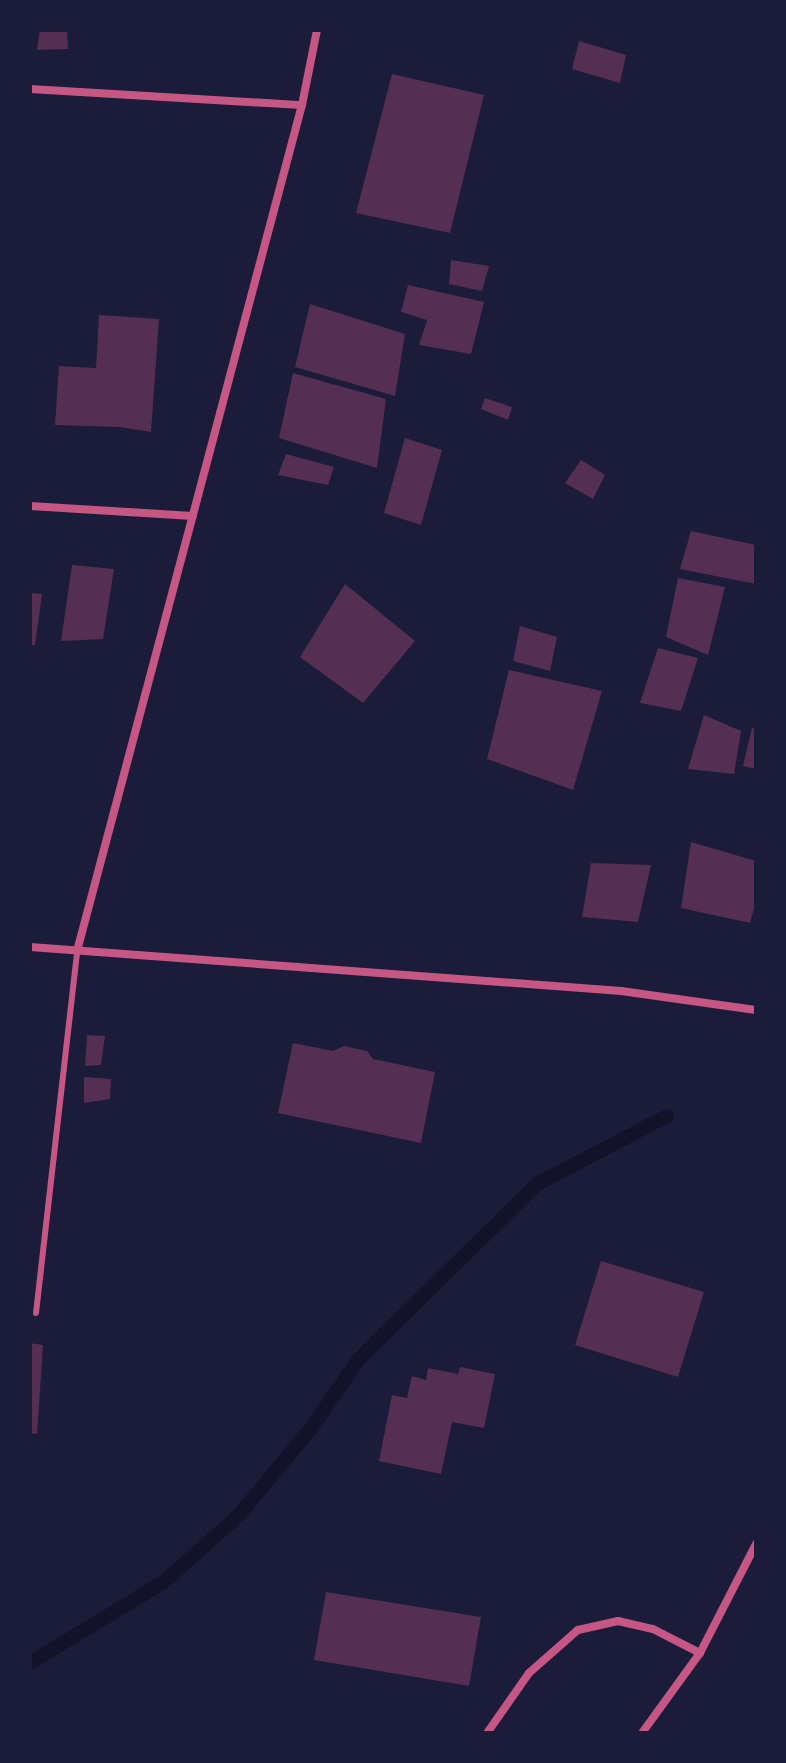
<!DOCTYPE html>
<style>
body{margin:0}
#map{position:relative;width:786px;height:1763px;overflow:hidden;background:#1b1b3a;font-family:Quicksand,sans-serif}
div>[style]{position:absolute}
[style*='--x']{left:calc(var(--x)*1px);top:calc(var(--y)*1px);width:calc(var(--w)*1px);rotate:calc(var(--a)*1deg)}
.stream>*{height:14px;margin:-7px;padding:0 7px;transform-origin:7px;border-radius:7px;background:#12122b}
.building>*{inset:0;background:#542f53}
.service>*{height:6px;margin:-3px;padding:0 3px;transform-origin:3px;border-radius:3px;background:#c65784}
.minor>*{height:8px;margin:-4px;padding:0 4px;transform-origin:4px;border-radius:4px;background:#c65784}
span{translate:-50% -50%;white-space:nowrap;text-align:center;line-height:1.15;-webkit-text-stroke:8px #1b1b3a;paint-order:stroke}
.frame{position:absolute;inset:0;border:32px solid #1b1b3a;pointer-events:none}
</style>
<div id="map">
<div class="stream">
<div style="--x:30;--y:1663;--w:158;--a:-31.3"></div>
<div style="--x:165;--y:1581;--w:99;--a:-41.7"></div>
<div style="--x:239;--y:1515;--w:114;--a:-50.3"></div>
<div style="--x:312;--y:1427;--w:81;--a:-55.5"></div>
<div style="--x:358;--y:1360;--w:251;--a:-44.5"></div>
<div style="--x:537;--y:1184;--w:147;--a:-27.6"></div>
</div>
<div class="building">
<div style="clip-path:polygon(40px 30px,67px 30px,68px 49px,37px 50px)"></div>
<div style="clip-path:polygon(579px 41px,626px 55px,620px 83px,572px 69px)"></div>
<div style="clip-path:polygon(392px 74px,484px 95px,450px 233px,356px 213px)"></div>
<div style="clip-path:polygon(451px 260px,489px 266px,482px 291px,449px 284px)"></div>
<div style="clip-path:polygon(408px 285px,484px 302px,471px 354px,419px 345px,427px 320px,401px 312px)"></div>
<div style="clip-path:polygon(310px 304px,405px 334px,395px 396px,295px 367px)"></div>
<div style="clip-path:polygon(99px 315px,159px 319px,151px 432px,120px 427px,55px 425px,59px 366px,96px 368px)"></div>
<div style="clip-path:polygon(293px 373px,386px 399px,377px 468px,279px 438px)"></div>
<div style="clip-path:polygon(485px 398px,512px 407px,508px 420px,481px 409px)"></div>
<div style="clip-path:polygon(405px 438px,442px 450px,421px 525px,384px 513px)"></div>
<div style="clip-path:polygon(286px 454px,334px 467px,328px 485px,278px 475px)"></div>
<div style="clip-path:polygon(581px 460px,605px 475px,593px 499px,565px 483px)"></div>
<div style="clip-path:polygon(691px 531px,756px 545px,756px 584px,680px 569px)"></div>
<div style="clip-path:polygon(72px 565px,114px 569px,103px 639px,61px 641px)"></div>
<div style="clip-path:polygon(678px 578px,725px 587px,708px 655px,666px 637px)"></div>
<div style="clip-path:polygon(345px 584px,415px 641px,363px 703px,300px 657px)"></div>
<div style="clip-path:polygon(30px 593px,42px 594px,35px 645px,30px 645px)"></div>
<div style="clip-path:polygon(520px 626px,557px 637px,550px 671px,513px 661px)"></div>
<div style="clip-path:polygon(658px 648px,698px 658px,681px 711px,640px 703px)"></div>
<div style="clip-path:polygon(509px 670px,602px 691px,573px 790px,487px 759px)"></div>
<div style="clip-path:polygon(704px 715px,741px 731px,734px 774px,688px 769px)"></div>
<div style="clip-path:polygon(752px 728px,756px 729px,756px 769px,743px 766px)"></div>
<div style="clip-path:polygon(691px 842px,756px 861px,756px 900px,750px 923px,681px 908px)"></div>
<div style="clip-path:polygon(591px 863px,651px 865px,638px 922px,582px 917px)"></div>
<div style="clip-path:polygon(87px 1035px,105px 1036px,101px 1065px,85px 1066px)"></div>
<div style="clip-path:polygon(293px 1043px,333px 1051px,344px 1046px,367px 1051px,373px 1059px,435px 1072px,421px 1143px,278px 1113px)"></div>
<div style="clip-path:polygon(84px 1077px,111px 1079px,110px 1099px,84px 1103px)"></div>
<div style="clip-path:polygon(601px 1261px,704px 1292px,678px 1377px,575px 1345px)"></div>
<div style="clip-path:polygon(30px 1343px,43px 1345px,37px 1434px,30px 1433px)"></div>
<div style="clip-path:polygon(460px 1367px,495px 1374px,484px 1428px,452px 1422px,441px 1474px,379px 1461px,392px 1395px,407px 1398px,412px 1376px,426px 1380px,428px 1368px,458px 1374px)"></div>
<div style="clip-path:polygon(326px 1592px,481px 1617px,469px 1686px,314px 1660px)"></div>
</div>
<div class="service">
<div style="--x:36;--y:1313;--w:364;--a:-83.5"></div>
</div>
<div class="minor">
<div style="--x:30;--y:89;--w:272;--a:3.4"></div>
<div style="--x:30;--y:506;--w:163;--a:3.5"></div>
<div style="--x:30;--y:947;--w:593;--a:4.26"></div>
<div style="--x:621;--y:991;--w:136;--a:8"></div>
<div style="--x:77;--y:951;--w:875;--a:-75.11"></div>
<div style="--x:302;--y:105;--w:76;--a:-78.7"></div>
<div style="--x:487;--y:1733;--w:73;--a:-55"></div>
<div style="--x:529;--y:1673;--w:65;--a:-41.3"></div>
<div style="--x:578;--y:1630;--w:41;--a:-12.7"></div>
<div style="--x:618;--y:1621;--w:36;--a:13"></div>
<div style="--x:653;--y:1629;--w:53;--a:27.1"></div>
<div style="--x:642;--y:1733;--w:99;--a:-54.1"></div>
<div style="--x:700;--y:1653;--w:123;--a:-62.8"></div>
</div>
<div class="frame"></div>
</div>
